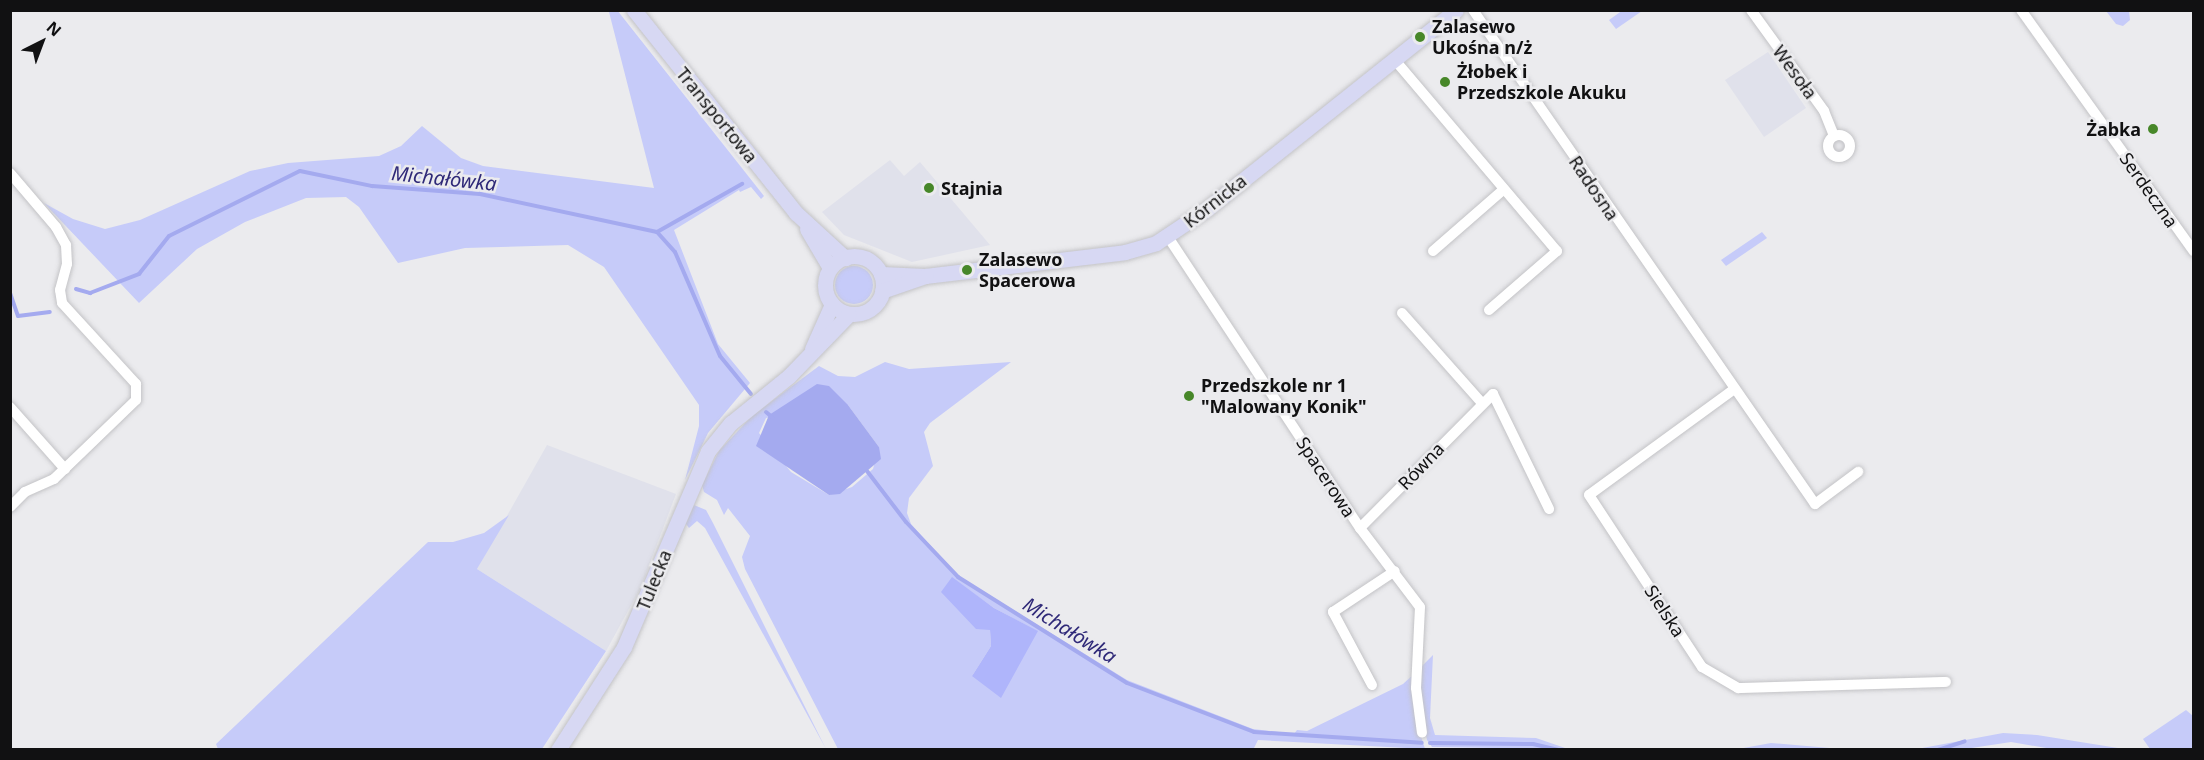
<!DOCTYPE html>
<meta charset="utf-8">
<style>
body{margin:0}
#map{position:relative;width:2204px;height:760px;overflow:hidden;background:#ebebee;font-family:"Noto Sans",sans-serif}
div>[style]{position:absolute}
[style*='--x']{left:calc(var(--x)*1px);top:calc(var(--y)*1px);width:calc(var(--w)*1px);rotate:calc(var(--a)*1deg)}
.built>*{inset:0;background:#e0e1eb}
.green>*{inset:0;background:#c6cbf9}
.round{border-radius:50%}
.forest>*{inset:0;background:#afb5fb}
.water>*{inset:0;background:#a4aaef}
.stream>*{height:4px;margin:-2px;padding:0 2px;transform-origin:2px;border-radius:2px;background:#a4aaef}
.roads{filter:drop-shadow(0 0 2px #c3c3c6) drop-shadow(0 0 2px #c3c3c6)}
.street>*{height:10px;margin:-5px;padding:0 5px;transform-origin:5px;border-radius:5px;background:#fff}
.street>.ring{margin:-5px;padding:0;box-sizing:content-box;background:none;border:10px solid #fff;border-radius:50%}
.secondary>*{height:15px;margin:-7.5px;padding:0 7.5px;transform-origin:7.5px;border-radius:7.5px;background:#d7d8f3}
.secondary>.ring{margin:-7.5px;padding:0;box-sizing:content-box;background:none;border:15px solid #d7d8f3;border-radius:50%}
.dots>*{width:16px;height:16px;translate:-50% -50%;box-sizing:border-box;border:3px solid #ebebee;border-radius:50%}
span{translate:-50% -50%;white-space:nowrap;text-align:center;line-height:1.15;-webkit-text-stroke:5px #ebebee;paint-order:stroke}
.poi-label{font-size:18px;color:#111112;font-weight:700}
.left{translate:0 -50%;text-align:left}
.right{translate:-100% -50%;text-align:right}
.street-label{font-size:18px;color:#111112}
.water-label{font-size:20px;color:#2f2978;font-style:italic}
.frame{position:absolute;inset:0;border:12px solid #111112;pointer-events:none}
.north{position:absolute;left:12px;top:12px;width:60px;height:60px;-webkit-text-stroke:4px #ebebee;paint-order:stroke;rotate:42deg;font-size:16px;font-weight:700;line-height:24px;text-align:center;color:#111112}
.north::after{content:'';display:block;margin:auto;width:21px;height:27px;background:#111112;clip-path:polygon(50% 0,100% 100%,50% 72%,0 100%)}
</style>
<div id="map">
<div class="built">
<div style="clip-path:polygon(1768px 52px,1806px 108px,1764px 137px,1725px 80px)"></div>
<div style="clip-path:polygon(890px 160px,904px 176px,920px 162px,990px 245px,912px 262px,844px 235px,822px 212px)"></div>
<div style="clip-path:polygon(547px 445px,676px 494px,640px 589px,606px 651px,477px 569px)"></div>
</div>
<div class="green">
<div style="clip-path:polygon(617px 10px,764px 196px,761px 199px,751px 187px,740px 192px,739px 190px,674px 230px,718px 344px,750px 383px,708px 433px,685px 480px,699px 426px,699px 405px,604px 267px,568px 245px,465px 248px,398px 263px,359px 207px,346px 197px,306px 198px,245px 222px,197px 249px,139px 303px,44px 203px,73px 219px,105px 229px,140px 220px,250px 171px,288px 163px,379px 156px,401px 146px,422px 126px,461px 158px,483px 166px,654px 188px,609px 12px)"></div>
<div style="clip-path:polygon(1623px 10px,1642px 11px,1616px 29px,1609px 20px)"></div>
<div style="clip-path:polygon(2106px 11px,2129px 11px,2130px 20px,2123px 26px,2116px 24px)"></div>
<div style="clip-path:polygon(1762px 232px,1767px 238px,1726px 266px,1721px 260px)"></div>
<div class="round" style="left:835px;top:266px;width:38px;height:38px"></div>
<div style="clip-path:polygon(evenodd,885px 362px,909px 369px,1011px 362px,930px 423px,924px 432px,933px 466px,909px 498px,907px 513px,911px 524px,957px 575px,1127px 680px,1253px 729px,1294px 734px,1297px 730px,1307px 731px,1403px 684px,1415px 673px,1414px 714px,1425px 749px,1258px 740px,1253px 750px,838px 749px,745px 569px,742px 557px,750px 536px,728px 508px,724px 515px,717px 500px,704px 492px,702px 485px,719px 451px,752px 416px,819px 366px,838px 376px,855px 377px,885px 362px,848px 405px,879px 447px,873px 469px,852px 487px,829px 495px,791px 472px,759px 433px,766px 418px,848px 405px,885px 362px,952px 578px,994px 608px,1037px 631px,972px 676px,991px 646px,990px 630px,952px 578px)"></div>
<div style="clip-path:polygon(694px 505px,706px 510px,713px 523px,826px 749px,705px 528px,697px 521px,689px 528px,686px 524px)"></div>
<div style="clip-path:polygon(509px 515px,477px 569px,606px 651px,542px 749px,218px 749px,216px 744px,428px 542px,453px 542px,484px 533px)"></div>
<div style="clip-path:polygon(1433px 655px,1430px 718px,1435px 735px,1536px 738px,1568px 749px,1432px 747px,1427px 740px,1421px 711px,1419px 669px)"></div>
<div style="clip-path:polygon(2186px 710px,2193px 716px,2193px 749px,2150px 749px,2143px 739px)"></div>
<div style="clip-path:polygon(2003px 733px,2037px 735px,2124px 749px,2052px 749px,2011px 742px,1965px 749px,1917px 749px)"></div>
<div style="clip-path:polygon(1771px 743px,1841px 749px,1738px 749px)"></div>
</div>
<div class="forest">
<div style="clip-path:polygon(952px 577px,994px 608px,1038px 631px,1001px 698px,972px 676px,991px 646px,990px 630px,976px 629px,941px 592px)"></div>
</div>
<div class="water">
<div style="clip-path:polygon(817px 384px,829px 386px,848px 405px,879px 447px,881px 459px,840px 494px,829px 495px,756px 446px,769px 415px)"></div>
</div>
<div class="stream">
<div style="--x:657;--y:232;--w:98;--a:-29.5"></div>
<div style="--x:76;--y:289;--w:15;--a:16"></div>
<div style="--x:90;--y:293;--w:53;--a:-21.2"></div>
<div style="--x:139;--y:274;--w:48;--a:-51.7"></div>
<div style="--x:169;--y:236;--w:146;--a:-26.4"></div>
<div style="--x:300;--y:171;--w:74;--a:11.8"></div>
<div style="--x:372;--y:186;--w:108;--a:4.2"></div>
<div style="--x:480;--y:194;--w:181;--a:12.1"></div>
<div style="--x:657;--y:232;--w:27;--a:48"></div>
<div style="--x:675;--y:252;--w:113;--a:66.6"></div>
<div style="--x:720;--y:356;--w:49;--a:50.8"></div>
<div style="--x:10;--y:293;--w:24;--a:71"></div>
<div style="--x:18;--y:316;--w:32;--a:-7"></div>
<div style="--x:766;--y:412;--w:8;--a:40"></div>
<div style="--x:867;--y:471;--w:64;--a:52.6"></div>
<div style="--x:906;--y:522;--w:76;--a:46.6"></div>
<div style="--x:958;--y:577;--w:199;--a:32.1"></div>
<div style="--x:1127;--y:683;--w:136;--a:21.1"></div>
<div style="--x:1254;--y:732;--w:168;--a:3.7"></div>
<div style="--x:1430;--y:743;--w:103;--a:0.6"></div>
<div style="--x:1533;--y:744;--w:26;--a:13"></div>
<div style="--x:1759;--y:750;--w:50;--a:0"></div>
<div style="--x:1938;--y:750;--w:28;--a:-18"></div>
</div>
<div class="roads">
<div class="street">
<div style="--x:1473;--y:10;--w:601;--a:55.3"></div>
<div style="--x:1815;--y:504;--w:54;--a:-36.7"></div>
<div style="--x:1751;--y:10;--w:125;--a:54.1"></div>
<div style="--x:1824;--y:111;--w:27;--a:68"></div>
<div style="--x:2021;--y:10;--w:297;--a:54.4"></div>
<div style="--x:1394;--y:59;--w:252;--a:49.7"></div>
<div style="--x:1557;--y:251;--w:90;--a:139.1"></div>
<div class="ring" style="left:1828px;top:135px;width:12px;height:12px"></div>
<div style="--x:10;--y:173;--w:71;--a:49.6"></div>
<div style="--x:56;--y:227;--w:21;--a:61"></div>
<div style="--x:66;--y:245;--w:19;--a:87"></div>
<div style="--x:67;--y:264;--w:27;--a:105"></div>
<div style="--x:60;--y:290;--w:13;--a:81"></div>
<div style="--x:62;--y:303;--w:110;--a:47.6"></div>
<div style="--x:136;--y:384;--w:16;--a:90"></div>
<div style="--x:136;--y:400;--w:114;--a:136.1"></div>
<div style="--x:54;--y:479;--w:32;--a:156"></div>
<div style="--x:25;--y:492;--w:21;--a:135"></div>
<div style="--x:1168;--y:237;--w:349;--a:56.6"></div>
<div style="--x:1360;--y:528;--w:99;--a:52.8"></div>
<div style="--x:1420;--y:607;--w:81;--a:92.8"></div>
<div style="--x:1416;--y:688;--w:45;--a:82.4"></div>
<div style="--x:1433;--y:251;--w:94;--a:-41.1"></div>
<div style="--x:1402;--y:313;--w:119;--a:48.4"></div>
<div style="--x:1733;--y:390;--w:178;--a:143.9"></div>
<div style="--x:1589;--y:495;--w:206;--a:56.7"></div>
<div style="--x:1702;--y:667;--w:42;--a:30.3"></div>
<div style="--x:1738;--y:688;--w:208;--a:-1.7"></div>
<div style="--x:10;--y:407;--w:83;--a:48.4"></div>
<div style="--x:1360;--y:528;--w:189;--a:-45.2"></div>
<div style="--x:1493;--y:394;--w:128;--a:64"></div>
<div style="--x:1372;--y:685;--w:83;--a:-118.1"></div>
<div style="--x:1333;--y:612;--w:74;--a:-33.5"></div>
</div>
<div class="secondary">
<div style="--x:634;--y:10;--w:260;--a:51.4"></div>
<div style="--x:796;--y:213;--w:67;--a:42.6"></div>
<div style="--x:807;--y:229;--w:45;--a:59.5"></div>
<div class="ring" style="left:825px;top:256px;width:43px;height:43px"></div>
<div style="--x:881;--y:274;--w:44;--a:2.6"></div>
<div style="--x:925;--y:276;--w:201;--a:-6.8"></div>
<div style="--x:1125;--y:252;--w:32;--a:-16"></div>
<div style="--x:1156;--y:243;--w:63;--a:-33.9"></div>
<div style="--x:1208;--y:208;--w:317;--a:-38.6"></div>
<div style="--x:882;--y:291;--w:46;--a:-19.2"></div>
<div style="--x:812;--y:349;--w:49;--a:-66"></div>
<div style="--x:558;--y:750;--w:122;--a:-57.3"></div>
<div style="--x:624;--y:647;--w:213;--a:-66.8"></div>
<div style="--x:708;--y:451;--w:36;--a:-51"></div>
<div style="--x:731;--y:423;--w:75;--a:-39"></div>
<div style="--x:789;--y:376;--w:86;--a:-45.9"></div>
</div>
</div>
<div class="dots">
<div style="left:1420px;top:37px;background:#478729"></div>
<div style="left:1445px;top:82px;background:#478729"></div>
<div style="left:2153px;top:129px;background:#478729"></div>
<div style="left:929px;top:188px;background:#478729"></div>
<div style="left:967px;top:270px;background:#478729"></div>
<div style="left:1189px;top:396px;background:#478729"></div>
</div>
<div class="poi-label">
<span class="left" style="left:1432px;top:37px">Zalasewo<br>Ukośna n/ż</span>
<span class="left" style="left:1457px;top:82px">Żłobek i<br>Przedszkole Akuku</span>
<span class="right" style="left:2141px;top:129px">Żabka</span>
<span class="left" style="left:941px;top:188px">Stajnia</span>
<span class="left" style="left:979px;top:270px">Zalasewo<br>Spacerowa</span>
<span class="left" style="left:1201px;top:396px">Przedszkole nr 1<br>"Malowany Konik"</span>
</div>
<div class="street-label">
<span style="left:1795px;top:72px;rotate:54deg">Wesoła</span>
<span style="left:717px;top:115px;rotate:51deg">Transportowa</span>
<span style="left:1594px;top:188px;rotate:56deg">Radosna</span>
<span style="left:2149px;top:190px;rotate:55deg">Serdeczna</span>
<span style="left:1215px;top:201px;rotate:-38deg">Kórnicka</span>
<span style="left:1421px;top:466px;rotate:-46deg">Równa</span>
<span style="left:1326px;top:477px;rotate:57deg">Spacerowa</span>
<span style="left:654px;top:580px;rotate:-68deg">Tulecka</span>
<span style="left:1665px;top:611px;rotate:57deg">Sielska</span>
</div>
<div class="water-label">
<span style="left:444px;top:178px;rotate:6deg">Michałówka</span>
<span style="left:1070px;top:630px;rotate:32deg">Michałówka</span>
</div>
<div class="frame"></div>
<div class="north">N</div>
</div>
